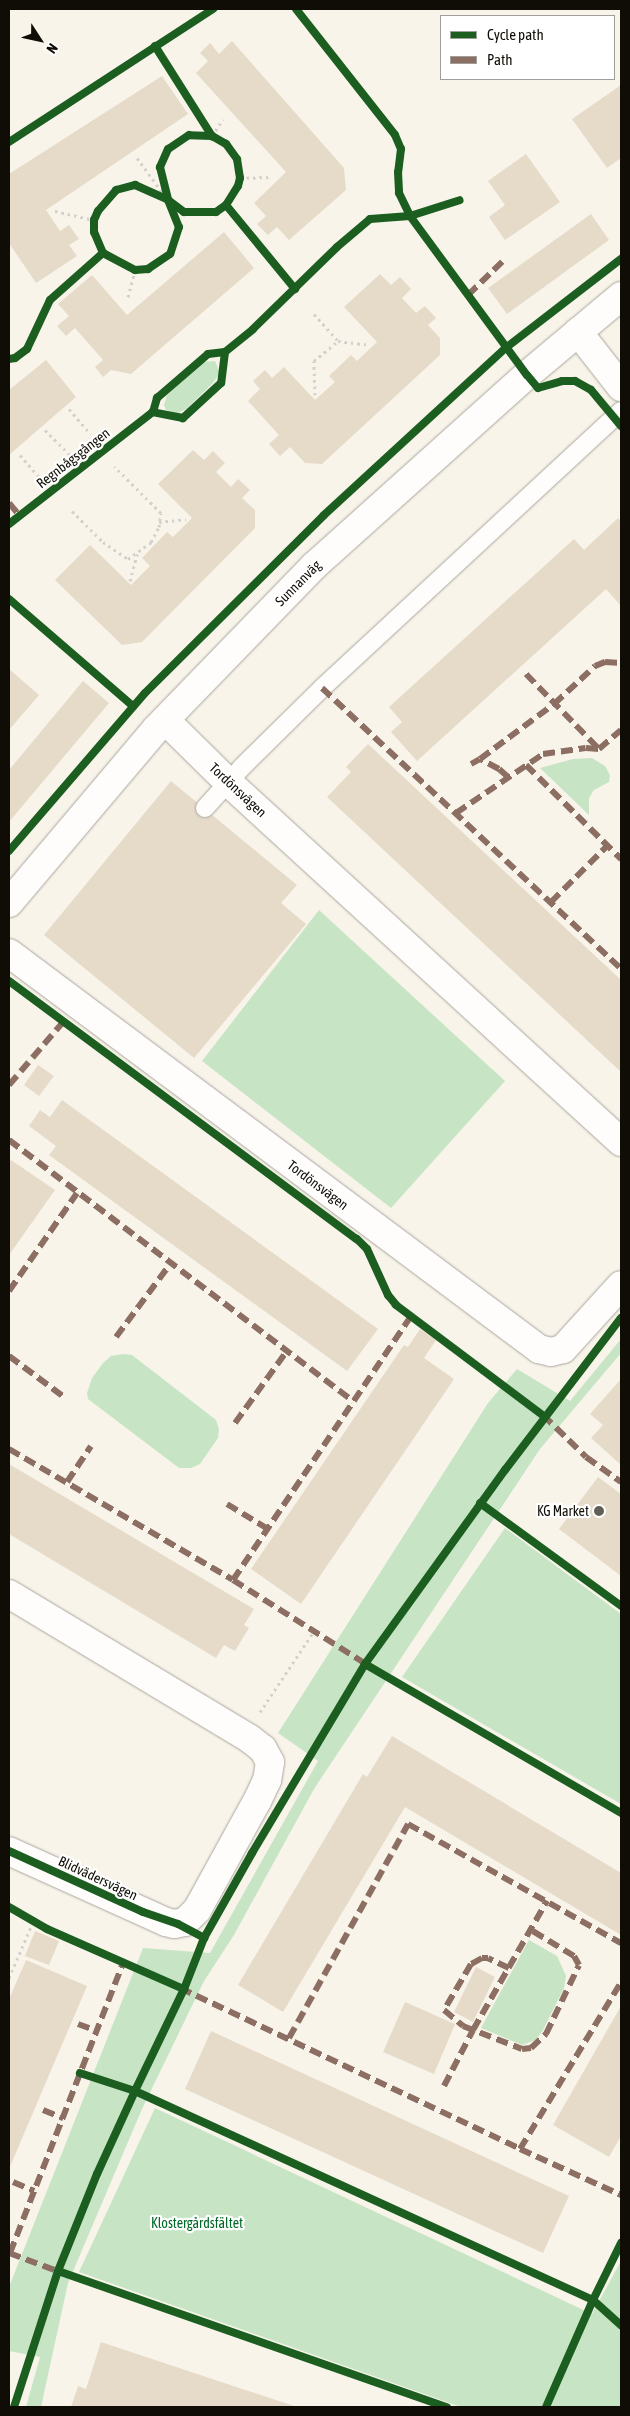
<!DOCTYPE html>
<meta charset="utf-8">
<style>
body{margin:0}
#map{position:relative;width:630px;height:2416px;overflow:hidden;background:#f8f4ea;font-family:"Asap Condensed",sans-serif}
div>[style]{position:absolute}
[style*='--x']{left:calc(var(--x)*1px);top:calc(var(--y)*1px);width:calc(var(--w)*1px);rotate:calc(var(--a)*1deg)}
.green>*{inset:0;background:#c7e5c5}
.building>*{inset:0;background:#e6dbc9}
.path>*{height:3px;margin-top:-1.5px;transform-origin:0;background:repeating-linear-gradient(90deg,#d3d1ce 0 2.5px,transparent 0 6.5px)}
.roads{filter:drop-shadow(0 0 1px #aaa69e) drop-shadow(0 0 1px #aaa69e)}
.lane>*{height:18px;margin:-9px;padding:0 9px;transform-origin:9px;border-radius:9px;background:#fefdfc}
.street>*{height:28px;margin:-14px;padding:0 14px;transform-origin:14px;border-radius:14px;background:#fefdfc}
.secondary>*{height:28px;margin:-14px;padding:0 14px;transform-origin:14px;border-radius:14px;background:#fefdfc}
.quiet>*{height:6px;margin-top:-3px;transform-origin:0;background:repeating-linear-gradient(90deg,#8d6e63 0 12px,transparent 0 18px)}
.cycleway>*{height:8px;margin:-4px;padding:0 4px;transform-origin:4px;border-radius:4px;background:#1b5e20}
.dots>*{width:14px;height:14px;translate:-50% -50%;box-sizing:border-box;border:2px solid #fff;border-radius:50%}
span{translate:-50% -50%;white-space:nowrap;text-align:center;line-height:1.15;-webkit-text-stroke:4.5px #fff;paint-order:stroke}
.street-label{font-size:14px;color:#0f0d05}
.poi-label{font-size:14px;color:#0f0d05}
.right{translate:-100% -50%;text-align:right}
.park-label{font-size:14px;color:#006826}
.frame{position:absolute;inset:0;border:10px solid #0f0d05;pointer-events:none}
.legend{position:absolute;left:440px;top:15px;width:175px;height:65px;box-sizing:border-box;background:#fff;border:1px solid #9f9e9b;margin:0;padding:6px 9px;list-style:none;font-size:15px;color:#0f0d05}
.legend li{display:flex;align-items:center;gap:10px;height:25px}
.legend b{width:25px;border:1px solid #9f9e9b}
.north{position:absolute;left:15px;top:15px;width:50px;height:50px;-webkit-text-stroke:4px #fff;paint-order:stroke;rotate:125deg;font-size:14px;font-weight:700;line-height:20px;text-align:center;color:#0f0d05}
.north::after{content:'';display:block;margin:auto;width:18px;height:22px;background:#0f0d05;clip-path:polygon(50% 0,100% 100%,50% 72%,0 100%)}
</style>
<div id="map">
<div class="green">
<div style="clip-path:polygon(215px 361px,220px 373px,213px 383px,186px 409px,178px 413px,166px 410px,164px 405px,167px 395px,202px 362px)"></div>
<div style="clip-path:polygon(592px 758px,605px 766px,610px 775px,609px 782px,594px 790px,589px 798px,589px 815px,540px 768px,573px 759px)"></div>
<div style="clip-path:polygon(319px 910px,505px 1081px,391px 1208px,202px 1061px)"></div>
<div style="clip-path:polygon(621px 1339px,621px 1353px,540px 1449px,314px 1789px,234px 1935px,204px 1981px,142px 2109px,68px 2283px,41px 2407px,26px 2407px,40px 2357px,9px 2351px,9px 2287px,143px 1948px,210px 1953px,318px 1761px,278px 1733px,488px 1403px,517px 1369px,570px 1401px)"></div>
<div style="clip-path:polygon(123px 1354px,132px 1355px,216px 1420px,219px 1429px,218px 1438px,200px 1464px,191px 1468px,179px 1468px,88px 1399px,87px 1393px,92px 1378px,103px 1363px,111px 1356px)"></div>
<div style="clip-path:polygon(505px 1528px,621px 1614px,621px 1804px,402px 1677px)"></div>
<div style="clip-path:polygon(529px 1940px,557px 1956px,566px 1976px,564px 1988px,543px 2030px,536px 2040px,522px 2045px,481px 2028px)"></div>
<div style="clip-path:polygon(155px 2108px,592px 2314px,621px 2261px,621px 2407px,461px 2407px,79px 2272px)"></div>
</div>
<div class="building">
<div style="clip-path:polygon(232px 41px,344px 168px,346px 190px,289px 240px,277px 227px,268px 235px,257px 224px,266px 216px,254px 203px,286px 172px,196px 73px,208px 61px,200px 53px,210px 43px,219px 54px)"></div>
<div style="clip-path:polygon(162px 76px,188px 114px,46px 210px,60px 231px,69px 225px,79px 239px,69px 245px,77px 256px,36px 283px,9px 243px,9px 174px)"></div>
<div style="clip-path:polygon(621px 85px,621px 158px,607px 168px,572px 119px)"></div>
<div style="clip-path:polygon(526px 154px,560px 202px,505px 240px,489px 217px,505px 205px,488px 181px)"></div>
<div style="clip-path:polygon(591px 214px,609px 240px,507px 314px,488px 288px)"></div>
<div style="clip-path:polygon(224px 232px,254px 268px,131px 374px,111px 370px,103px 377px,95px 367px,103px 360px,75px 328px,66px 336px,57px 326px,69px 316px,58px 304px,92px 275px,127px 315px)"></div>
<div style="clip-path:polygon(380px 274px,391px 285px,400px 277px,411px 289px,402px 298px,416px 313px,425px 306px,436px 318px,428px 325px,440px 338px,440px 355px,322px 464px,305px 463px,290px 447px,280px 456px,269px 444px,279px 435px,248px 401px,260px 389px,253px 381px,265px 370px,272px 378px,284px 367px,315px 400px,335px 382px,329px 376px,351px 355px,357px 361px,377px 342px,344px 307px)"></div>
<div style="clip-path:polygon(46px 360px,76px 397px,9px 455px,9px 390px)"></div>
<div style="clip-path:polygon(193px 450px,204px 460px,213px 451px,225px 463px,216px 472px,231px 487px,238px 479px,250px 490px,242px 498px,255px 510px,255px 528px,142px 642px,122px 645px,55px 580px,90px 545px,131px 585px,150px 566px,142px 558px,167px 532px,173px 537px,192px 518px,158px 484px)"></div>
<div style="clip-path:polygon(618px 518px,621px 522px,621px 606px,606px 589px,417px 761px,391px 732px,402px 722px,389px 707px,574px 539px,584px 550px)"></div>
<div style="clip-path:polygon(9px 669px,39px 695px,9px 730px)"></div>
<div style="clip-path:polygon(83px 681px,109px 703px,9px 822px,9px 770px)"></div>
<div style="clip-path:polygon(368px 744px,621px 980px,621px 1072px,327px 797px,351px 772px,346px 767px)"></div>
<div style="clip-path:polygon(171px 781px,297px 885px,281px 903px,306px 924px,194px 1058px,44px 935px)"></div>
<div style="clip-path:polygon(38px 1065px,54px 1076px,39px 1096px,24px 1085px)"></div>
<div style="clip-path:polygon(62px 1100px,378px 1329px,347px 1371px,49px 1155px,56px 1146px,29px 1126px,40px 1110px,50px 1117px)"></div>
<div style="clip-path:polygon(11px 1160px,55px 1190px,9px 1255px,9px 1163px)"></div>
<div style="clip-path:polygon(420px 1329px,436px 1340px,424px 1358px,454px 1379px,301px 1604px,251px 1569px,404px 1345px,408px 1347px)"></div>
<div style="clip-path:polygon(621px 1379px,621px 1465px,591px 1438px,603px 1425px,590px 1414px)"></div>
<div style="clip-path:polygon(9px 1464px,254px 1609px,244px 1625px,249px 1628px,235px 1651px,224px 1645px,216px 1658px,9px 1534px)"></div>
<div style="clip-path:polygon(598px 1477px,621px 1494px,621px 1576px,559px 1529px)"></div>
<div style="clip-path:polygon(392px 1736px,621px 1873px,621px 1935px,405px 1807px,283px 2012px,238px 1985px,363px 1774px,367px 1777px)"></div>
<div style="clip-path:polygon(35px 1931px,59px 1941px,49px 1965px,25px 1956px)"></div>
<div style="clip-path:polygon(26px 1960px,87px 1986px,9px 2169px,9px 1999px)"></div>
<div style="clip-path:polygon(476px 1967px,495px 1977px,473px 2022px,454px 2012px)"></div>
<div style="clip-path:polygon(405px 2002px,455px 2024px,434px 2074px,383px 2052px)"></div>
<div style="clip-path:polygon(621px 2006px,621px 2136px,609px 2157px,553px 2125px)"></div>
<div style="clip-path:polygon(211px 2031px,569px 2196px,543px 2253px,185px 2089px)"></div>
<div style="clip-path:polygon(101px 2342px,297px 2407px,71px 2407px,78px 2386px,86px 2389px)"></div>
</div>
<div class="path">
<div style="--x:212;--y:136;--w:20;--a:-57"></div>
<div style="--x:137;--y:158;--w:52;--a:53.6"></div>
<div style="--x:240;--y:178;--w:29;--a:-2"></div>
<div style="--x:55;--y:211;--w:40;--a:13"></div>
<div style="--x:128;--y:297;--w:28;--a:-75"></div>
<div style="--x:314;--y:314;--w:36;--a:48"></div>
<div style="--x:338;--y:341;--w:31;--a:7"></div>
<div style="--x:315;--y:395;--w:34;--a:-92"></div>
<div style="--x:314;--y:361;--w:31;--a:-40"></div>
<div style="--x:69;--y:409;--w:33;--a:49"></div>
<div style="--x:45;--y:430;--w:35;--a:45"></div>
<div style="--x:20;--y:455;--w:35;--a:49"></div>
<div style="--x:72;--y:511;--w:44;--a:45"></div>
<div style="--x:103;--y:542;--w:30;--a:34"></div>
<div style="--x:128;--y:559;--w:29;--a:-36"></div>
<div style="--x:151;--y:542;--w:17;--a:-62"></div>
<div style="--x:159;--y:527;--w:14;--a:-82"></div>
<div style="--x:161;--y:513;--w:66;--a:-135"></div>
<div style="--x:159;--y:522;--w:27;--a:-6"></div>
<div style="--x:130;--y:581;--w:28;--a:-75"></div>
<div style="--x:260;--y:1712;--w:97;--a:-56.3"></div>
<div style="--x:496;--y:1873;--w:7;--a:-63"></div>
<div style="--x:572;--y:1915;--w:4;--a:-63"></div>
<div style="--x:9;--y:1978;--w:61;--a:-66.8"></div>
</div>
<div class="roads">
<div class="lane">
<div style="--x:205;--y:808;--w:55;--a:-47.9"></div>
<div style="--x:242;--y:767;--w:112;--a:-44.6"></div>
<div style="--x:322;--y:688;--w:408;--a:-42.8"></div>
</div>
<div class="street">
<div style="--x:578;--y:332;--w:70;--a:52"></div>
<div style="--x:165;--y:720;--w:88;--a:44.5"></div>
<div style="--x:228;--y:782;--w:533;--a:42.49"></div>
<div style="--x:9;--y:953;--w:662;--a:36.77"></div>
<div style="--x:539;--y:1349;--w:12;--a:14"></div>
<div style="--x:551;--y:1352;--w:12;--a:-14"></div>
<div style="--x:563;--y:1349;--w:86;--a:-47.8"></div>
<div style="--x:9;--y:1594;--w:281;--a:31"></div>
<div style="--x:250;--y:1739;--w:16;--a:38"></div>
<div style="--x:263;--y:1749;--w:15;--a:62"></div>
<div style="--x:270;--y:1762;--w:18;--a:99"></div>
<div style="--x:267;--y:1780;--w:23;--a:115"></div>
<div style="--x:257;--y:1801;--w:124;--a:118.8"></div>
<div style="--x:197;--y:1910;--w:17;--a:135"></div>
<div style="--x:185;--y:1922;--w:11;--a:170"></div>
<div style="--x:174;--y:1924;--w:8;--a:-166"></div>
<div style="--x:166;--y:1922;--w:172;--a:-155.7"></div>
</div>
<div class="secondary">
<div style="--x:9;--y:903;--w:228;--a:-49.8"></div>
<div style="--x:156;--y:729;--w:227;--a:-45.9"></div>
<div style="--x:314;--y:566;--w:286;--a:-41.9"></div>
<div style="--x:527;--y:375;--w:123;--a:-40"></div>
</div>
</div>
<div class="quiet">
<div style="--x:468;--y:295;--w:50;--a:-44.2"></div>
<div style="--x:9;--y:503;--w:17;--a:50"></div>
<div style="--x:526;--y:674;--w:105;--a:45.8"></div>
<div style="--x:322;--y:688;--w:410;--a:43.2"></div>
<div style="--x:471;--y:764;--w:10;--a:-29"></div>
<div style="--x:526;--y:765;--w:134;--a:44.7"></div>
<div style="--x:508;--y:777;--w:12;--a:-138"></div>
<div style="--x:499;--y:769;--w:21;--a:-152"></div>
<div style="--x:480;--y:759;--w:92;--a:-36.6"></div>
<div style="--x:554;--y:704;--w:56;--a:-42.8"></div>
<div style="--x:595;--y:666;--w:11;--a:-22"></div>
<div style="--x:605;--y:662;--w:16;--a:4"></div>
<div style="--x:456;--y:813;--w:105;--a:-34.1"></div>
<div style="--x:543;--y:754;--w:43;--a:-7.9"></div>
<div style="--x:586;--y:748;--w:13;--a:4"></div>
<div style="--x:599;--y:749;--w:29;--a:-41"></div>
<div style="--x:551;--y:902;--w:79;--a:-45"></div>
<div style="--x:9;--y:1085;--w:84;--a:-49.3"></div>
<div style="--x:9;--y:1140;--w:432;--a:37.2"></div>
<div style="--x:9;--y:1291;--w:119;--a:-55.2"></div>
<div style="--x:116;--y:1337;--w:92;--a:-53.4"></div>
<div style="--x:9;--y:1356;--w:69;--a:36.7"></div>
<div style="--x:543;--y:1415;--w:60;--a:44.3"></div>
<div style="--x:586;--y:1457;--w:43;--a:35.5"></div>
<div style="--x:235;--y:1423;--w:89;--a:-54.2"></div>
<div style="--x:9;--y:1449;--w:259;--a:30.3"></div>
<div style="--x:233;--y:1580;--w:318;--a:-56"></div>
<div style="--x:67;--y:1482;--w:43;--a:-56.3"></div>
<div style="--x:227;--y:1504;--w:48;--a:31.4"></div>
<div style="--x:233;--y:1580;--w:161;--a:32.3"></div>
<div style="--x:509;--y:1968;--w:23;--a:-155"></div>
<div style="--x:488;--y:1958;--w:6;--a:180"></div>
<div style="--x:482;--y:1958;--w:13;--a:151"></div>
<div style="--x:471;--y:1964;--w:53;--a:120.4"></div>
<div style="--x:444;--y:2010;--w:25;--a:40"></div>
<div style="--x:463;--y:2026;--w:63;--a:21.3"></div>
<div style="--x:522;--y:2049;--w:9;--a:-6"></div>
<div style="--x:531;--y:2048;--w:21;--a:-43"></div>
<div style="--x:546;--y:2034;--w:76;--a:-64.4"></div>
<div style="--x:579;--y:1965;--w:10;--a:-119"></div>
<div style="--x:574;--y:1956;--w:50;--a:-148.8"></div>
<div style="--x:180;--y:1988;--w:376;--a:25.3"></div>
<div style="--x:520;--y:2149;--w:195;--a:-58.8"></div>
<div style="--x:78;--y:2024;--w:20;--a:20"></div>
<div style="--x:289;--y:2038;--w:245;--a:-60.9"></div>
<div style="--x:408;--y:1824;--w:244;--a:29.2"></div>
<div style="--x:444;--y:2086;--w:63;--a:-62.6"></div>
<div style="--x:473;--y:2030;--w:149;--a:-60.2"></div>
<div style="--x:43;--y:2110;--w:22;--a:22"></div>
<div style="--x:520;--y:2149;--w:111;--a:24.5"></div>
<div style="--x:13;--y:2182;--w:23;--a:23"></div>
<div style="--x:9;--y:2253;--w:54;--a:20.4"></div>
<div style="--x:10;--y:2253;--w:311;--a:-68.7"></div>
</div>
<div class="cycleway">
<div style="--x:296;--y:9;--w:160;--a:51.8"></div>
<div style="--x:395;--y:135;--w:15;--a:67"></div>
<div style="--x:401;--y:149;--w:23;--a:97"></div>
<div style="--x:398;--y:172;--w:21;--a:87"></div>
<div style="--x:399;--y:193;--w:25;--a:64"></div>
<div style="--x:410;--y:216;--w:197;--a:53.7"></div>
<div style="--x:527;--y:375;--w:17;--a:50"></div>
<div style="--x:538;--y:388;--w:25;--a:-16"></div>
<div style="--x:562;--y:381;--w:13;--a:0"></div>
<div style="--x:575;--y:381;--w:18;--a:29"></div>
<div style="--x:591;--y:390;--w:47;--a:50.2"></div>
<div style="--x:155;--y:46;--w:107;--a:57.7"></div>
<div style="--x:9;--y:142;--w:244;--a:-33.1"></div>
<div style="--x:168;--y:200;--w:20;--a:37"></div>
<div style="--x:184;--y:212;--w:32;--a:0"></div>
<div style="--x:216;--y:212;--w:12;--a:-35"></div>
<div style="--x:226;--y:205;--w:22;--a:-58"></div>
<div style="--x:238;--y:186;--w:8;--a:-76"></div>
<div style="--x:240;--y:178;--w:19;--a:-99"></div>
<div style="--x:237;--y:159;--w:19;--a:-126"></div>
<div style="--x:226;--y:144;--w:16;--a:-150"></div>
<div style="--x:212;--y:136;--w:23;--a:-178"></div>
<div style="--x:189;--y:135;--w:25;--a:146"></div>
<div style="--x:168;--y:149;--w:20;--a:114"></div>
<div style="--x:160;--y:167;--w:34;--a:76"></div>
<div style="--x:168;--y:200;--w:29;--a:68"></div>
<div style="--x:179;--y:227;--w:28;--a:108"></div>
<div style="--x:170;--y:254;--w:27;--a:146"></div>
<div style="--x:148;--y:269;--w:13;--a:176"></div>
<div style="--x:135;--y:270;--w:36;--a:-152"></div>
<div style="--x:103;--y:253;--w:23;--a:-113"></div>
<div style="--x:94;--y:232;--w:12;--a:-90"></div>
<div style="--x:94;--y:220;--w:10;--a:-66"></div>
<div style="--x:98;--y:211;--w:28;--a:-49"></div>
<div style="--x:116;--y:190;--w:20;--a:-15"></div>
<div style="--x:135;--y:185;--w:36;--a:24"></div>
<div style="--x:226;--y:205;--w:109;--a:50.6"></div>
<div style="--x:225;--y:352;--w:36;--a:-39"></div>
<div style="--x:253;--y:329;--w:117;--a:-44.3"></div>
<div style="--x:337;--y:247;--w:43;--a:-40.3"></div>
<div style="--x:370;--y:219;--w:40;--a:-4.3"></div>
<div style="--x:410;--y:216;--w:52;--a:-17.7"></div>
<div style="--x:9;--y:359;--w:6;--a:-9"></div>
<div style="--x:15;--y:358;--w:15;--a:-37"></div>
<div style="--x:27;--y:349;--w:54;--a:-64.9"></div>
<div style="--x:50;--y:300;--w:71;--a:-41.6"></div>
<div style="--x:9;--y:524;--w:182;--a:-37.9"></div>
<div style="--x:153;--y:412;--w:15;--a:-74"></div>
<div style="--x:157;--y:398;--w:67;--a:-40.8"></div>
<div style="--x:208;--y:354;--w:17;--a:-7"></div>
<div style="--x:225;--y:352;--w:31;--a:97"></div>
<div style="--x:221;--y:383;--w:52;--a:137.4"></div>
<div style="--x:183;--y:418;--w:31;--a:-169"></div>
<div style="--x:9;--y:599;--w:164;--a:40.8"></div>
<div style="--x:9;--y:851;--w:208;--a:-49.3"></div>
<div style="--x:145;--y:693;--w:252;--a:-44.8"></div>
<div style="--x:324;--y:515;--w:248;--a:-42.6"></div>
<div style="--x:507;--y:347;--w:144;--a:-37.7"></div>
<div style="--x:9;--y:981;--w:433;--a:36.6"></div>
<div style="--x:357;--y:1239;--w:14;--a:45"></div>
<div style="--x:367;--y:1249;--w:51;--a:65.5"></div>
<div style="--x:388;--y:1295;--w:13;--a:51"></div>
<div style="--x:396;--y:1305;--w:186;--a:36.9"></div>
<div style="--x:480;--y:1503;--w:175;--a:36.1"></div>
<div style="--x:365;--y:1664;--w:296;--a:30.2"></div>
<div style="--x:9;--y:1851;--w:147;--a:24.5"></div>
<div style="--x:143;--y:1912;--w:37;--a:19"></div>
<div style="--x:178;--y:1924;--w:30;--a:28"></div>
<div style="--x:204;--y:1938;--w:55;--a:111.4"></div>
<div style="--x:184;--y:1989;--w:113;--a:115.7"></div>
<div style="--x:135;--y:2091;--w:503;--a:24.53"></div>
<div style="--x:593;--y:2300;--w:38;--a:42"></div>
<div style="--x:9;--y:1907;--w:44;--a:30.1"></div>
<div style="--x:47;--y:1929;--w:150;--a:23.7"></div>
<div style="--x:204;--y:1938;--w:98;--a:-60.5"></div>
<div style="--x:252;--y:1853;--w:220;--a:-59.1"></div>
<div style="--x:365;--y:1664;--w:239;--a:-54.2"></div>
<div style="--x:505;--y:1470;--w:191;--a:-52.7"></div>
<div style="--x:58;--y:2271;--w:412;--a:19.3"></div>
<div style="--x:14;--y:2407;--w:143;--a:-72.1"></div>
<div style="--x:58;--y:2271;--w:105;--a:-68.1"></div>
<div style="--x:97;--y:2174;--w:91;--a:-65.4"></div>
<div style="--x:135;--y:2091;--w:58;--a:-161.9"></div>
<div style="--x:546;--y:2407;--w:117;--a:-66.3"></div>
<div style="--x:593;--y:2300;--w:64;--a:-63.8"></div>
</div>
<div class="dots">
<div style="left:599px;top:1511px;background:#615e55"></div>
</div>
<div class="street-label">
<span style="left:73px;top:458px;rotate:-38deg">Regnbågsgången</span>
<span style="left:298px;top:583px;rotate:-45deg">Sunnanväg</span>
<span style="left:238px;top:790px;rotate:43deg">Tordönsvägen</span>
<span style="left:318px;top:1185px;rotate:37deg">Tordönsvägen</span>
<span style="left:98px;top:1878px;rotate:25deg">Blidvädersvägen</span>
</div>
<div class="poi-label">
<span class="right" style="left:589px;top:1511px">KG Market</span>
</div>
<div class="park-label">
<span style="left:197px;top:2223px">Klostergårdsfältet</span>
</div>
<div class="frame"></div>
<ul class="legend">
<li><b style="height:6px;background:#1b5e20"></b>Cycle path</li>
<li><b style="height:6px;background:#8d6e63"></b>Path</li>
</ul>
<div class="north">N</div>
</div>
